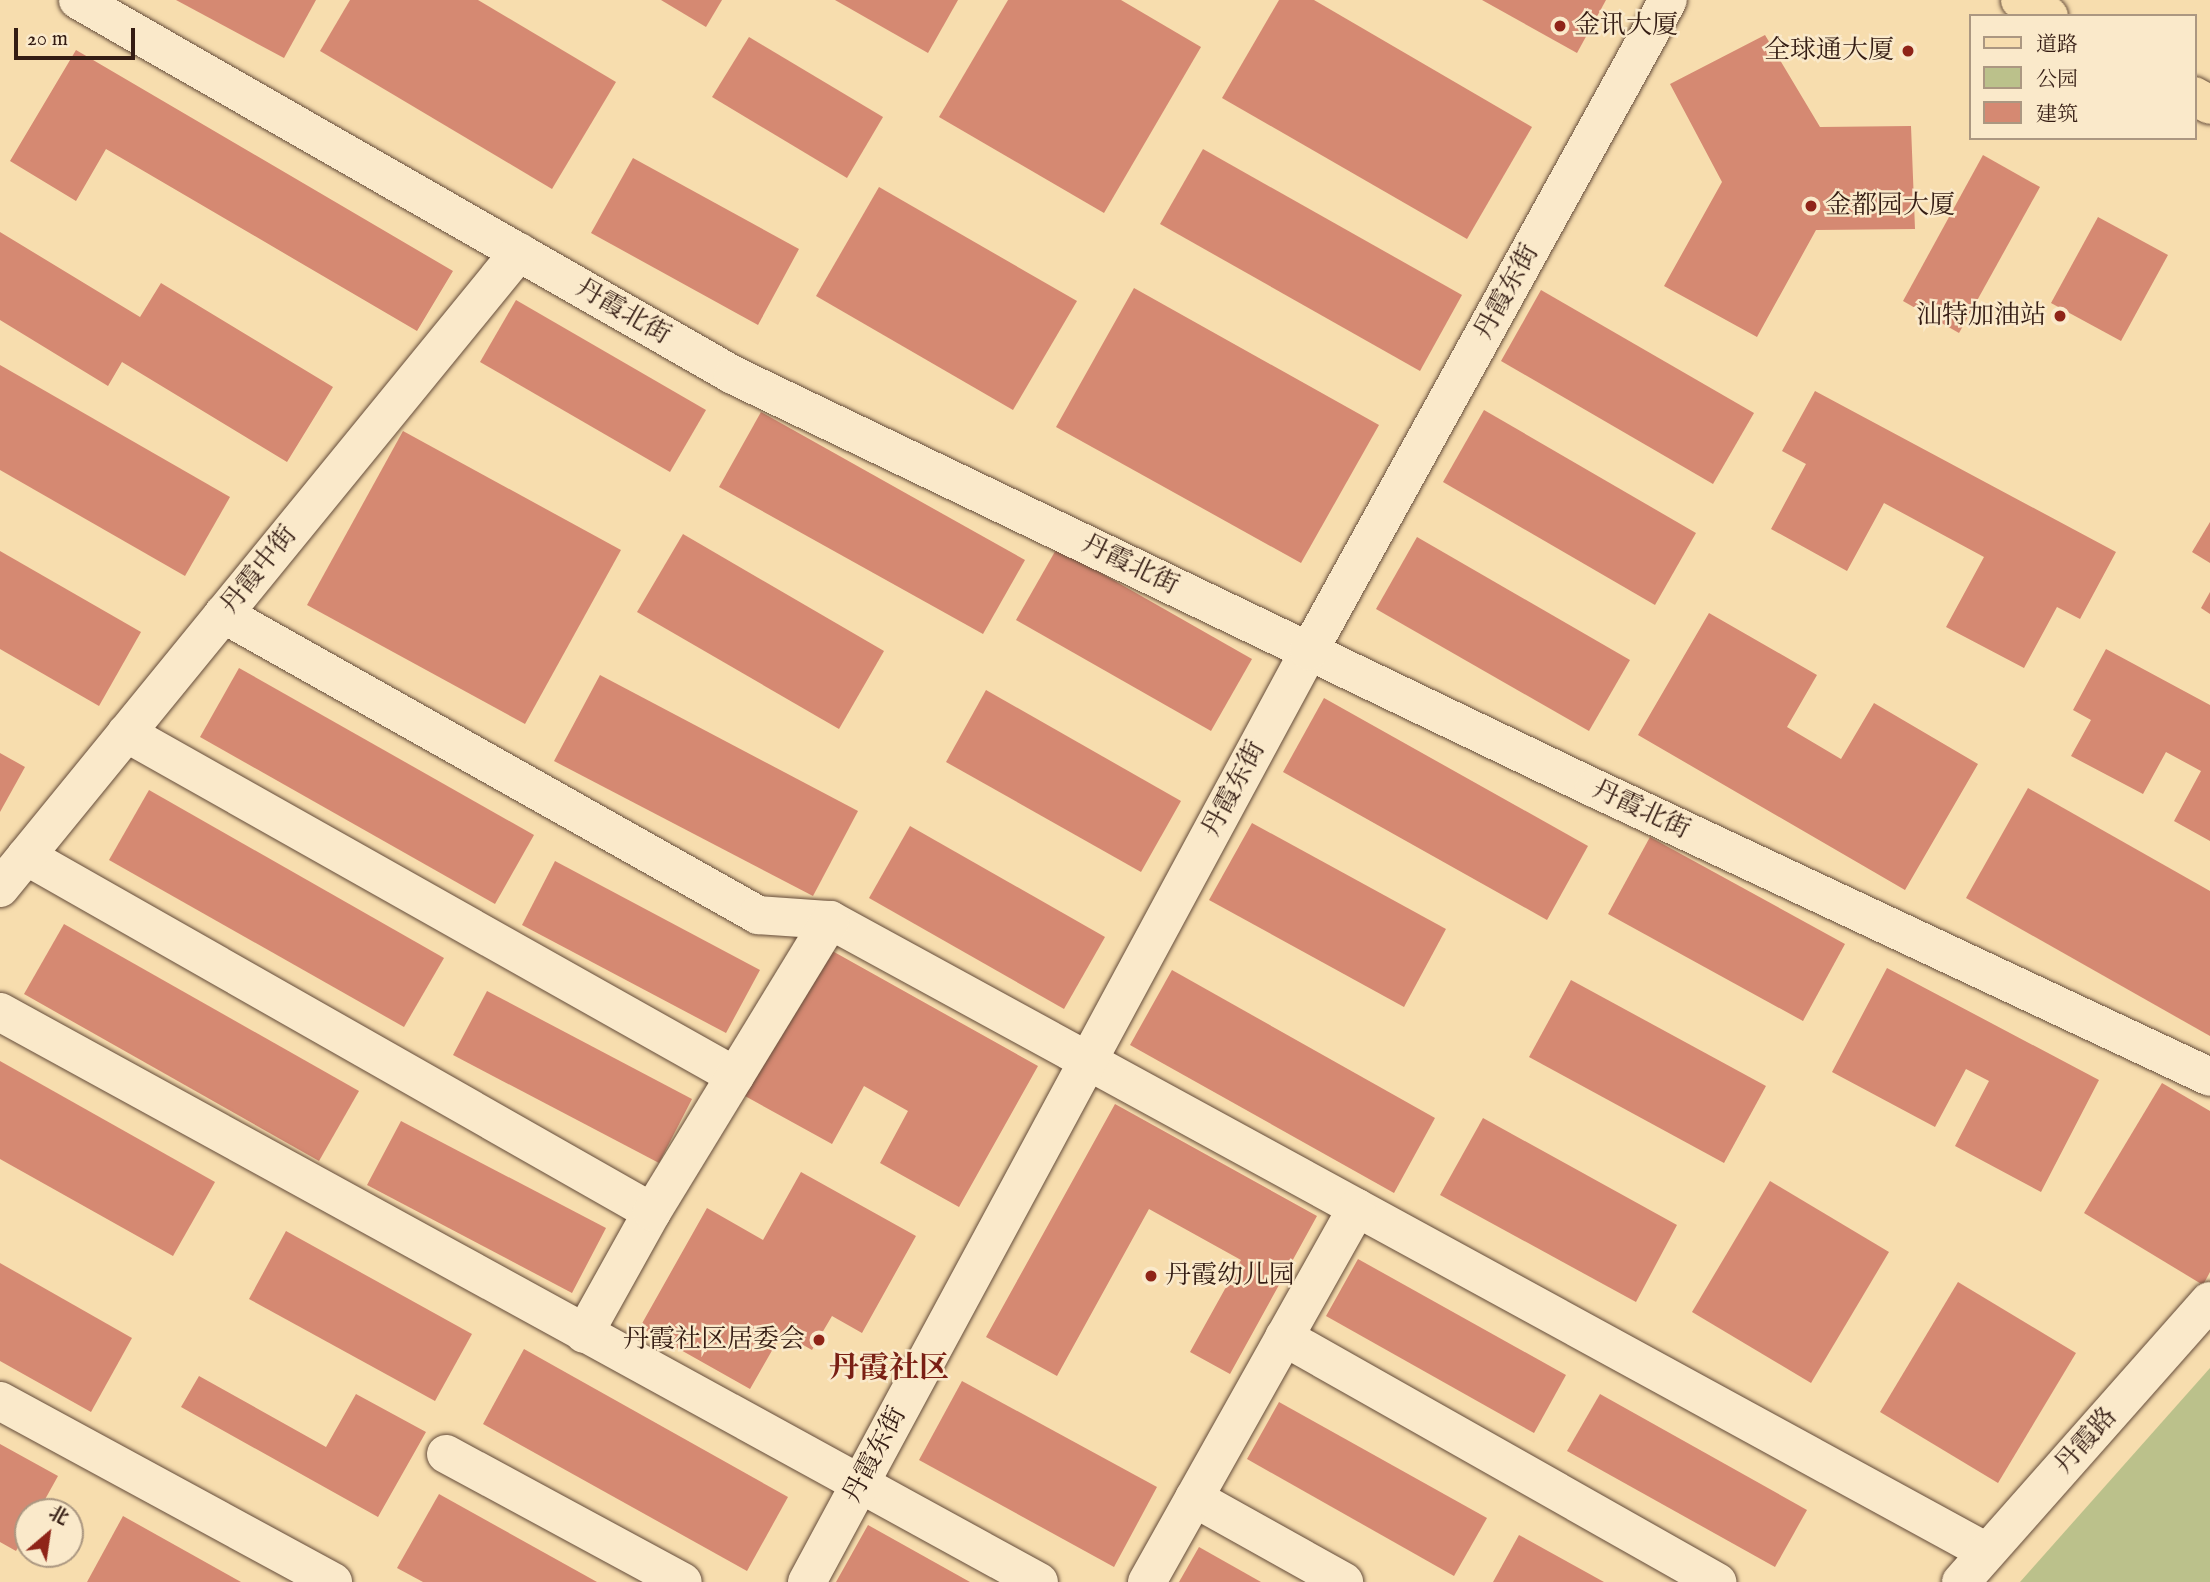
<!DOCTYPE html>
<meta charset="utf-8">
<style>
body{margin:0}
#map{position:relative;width:2210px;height:1582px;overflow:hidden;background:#f7ddae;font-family:"IM FELL English","Noto Serif SC",serif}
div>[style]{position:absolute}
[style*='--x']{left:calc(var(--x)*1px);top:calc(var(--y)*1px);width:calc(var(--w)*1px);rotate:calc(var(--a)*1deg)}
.green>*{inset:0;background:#bbc18b}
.building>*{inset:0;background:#d58972}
.roads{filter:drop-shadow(0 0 2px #654c3a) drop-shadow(0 0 2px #654c3a)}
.minor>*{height:38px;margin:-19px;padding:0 19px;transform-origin:19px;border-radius:19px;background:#fae9ca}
.major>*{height:38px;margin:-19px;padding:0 19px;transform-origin:19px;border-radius:19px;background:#f7ddae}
.dots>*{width:19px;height:19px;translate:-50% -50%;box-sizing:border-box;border:4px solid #fae9ca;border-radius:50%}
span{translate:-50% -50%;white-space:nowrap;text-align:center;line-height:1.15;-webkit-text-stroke:5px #fae9ca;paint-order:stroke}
.poi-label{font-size:26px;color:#341c13}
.left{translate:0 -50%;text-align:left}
.right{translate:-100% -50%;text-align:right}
.street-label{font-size:26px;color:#341c13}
.quarter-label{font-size:30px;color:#7a1f14;font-weight:700}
.legend{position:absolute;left:1969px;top:14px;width:228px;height:126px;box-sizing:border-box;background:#fae9ca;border:2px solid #ab9781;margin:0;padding:9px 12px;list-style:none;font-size:21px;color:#341c13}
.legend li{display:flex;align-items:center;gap:14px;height:35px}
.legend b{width:35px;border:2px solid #ab9781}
.north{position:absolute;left:14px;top:1498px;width:70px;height:70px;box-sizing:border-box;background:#fae9ca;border:2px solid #ab9781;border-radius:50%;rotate:29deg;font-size:19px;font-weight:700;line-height:28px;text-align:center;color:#341c13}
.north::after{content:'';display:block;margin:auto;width:24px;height:32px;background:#8f2418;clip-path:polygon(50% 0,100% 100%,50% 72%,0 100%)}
.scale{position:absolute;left:14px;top:28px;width:121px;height:32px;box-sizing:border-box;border:4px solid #341c13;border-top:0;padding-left:9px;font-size:21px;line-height:24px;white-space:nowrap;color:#341c13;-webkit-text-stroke:5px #fae9ca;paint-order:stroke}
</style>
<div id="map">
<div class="green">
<div style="clip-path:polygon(2210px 1368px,2210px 1582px,2020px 1582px)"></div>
</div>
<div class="building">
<div style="clip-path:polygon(176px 0,316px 0,284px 58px)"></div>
<div style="clip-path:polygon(350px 0,478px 0,616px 82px,552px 189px,320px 51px)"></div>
<div style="clip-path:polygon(661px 0,722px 0,706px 27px)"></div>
<div style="clip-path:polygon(835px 0,958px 0,928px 53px)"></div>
<div style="clip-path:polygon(1008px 0,1121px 0,1201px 47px,1104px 213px,939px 117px)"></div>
<div style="clip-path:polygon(1279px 0,1314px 0,1532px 127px,1467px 239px,1222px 98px)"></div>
<div style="clip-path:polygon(1482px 0,1606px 0,1577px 53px)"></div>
<div style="clip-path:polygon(1765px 35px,1820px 127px,1911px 126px,1915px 229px,1816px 230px,1757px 337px,1664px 286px,1722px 182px,1670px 84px)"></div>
<div style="clip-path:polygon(749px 37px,883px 117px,847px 178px,712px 97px)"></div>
<div style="clip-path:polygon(76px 50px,453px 271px,417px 331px,106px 149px,76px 201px,10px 161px)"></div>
<div style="clip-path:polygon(1203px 149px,1462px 295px,1420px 371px,1160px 224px)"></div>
<div style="clip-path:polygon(1983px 155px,2040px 187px,1959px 333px,1903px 301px)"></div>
<div style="clip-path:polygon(633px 158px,799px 249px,758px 325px,591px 233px)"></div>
<div style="clip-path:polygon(879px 187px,1077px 301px,1013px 410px,816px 296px)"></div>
<div style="clip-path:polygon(2098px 217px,2168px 255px,2121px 341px,2051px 303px)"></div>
<div style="clip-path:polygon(0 232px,140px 317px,161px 283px,333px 387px,287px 462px,122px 362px,108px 386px,0 320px)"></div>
<div style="clip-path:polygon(1134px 288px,1379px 425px,1301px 563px,1056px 427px)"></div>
<div style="clip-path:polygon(1541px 290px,1754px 413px,1713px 484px,1501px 361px)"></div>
<div style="clip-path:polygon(516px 300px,706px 410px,670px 472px,480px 362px)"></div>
<div style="clip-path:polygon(0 365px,230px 497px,185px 576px,0 470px)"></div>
<div style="clip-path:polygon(1815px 391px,2116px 552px,2080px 619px,2057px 607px,2024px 668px,1946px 627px,1984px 557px,1884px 503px,1847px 571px,1771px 529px,1806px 464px,1782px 451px)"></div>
<div style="clip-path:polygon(1484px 410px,1696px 533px,1655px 605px,1443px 482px)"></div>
<div style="clip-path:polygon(761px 412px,1025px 560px,983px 634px,719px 487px)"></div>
<div style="clip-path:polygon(403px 431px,621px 550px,525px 724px,307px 605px)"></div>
<div style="clip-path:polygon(2210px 522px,2210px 563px,2192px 552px)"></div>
<div style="clip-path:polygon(683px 534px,884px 651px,839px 729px,637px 612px)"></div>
<div style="clip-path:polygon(1417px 537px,1630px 660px,1589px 731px,1376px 609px)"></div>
<div style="clip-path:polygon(1057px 548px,1252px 659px,1211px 731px,1016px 620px)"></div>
<div style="clip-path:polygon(0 551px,141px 632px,99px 706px,0 649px)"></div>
<div style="clip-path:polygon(2210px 592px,2210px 614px,2201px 608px)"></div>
<div style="clip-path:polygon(1709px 613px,1817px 675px,1787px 727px,1841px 759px,1874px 703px,1978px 764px,1905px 890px,1638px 735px)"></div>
<div style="clip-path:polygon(2106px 649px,2210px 705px,2210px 841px,2174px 821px,2201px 771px,2166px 752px,2143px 794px,2071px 756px,2091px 720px,2073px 710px)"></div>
<div style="clip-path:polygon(239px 668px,534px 835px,495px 904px,200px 737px)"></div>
<div style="clip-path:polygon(600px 675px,858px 811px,813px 896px,554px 761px)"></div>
<div style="clip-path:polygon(986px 690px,1181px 801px,1141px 872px,946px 762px)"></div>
<div style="clip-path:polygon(1324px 698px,1588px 846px,1547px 920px,1283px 772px)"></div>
<div style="clip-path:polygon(0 753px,25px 767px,0 812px)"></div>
<div style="clip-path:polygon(2028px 788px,2210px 891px,2210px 1036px,1966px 898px)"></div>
<div style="clip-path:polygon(149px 790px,444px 958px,404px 1027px,109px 860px)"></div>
<div style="clip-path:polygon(1252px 823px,1446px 929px,1404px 1007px,1209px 900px)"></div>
<div style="clip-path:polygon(910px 826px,1105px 937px,1064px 1009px,869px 898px)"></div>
<div style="clip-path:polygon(1650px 837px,1845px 944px,1803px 1021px,1608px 914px)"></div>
<div style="clip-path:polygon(555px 861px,760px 970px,726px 1033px,522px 925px)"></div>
<div style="clip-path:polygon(64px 924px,359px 1091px,319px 1161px,24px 994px)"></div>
<div style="clip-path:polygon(827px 948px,1038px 1066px,959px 1207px,880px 1163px,908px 1111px,864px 1086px,832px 1144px,745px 1096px)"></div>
<div style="clip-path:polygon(1887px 968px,2099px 1080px,2041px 1192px,1955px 1146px,1989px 1081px,1966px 1069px,1935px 1127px,1832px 1072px)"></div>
<div style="clip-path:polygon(1172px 970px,1435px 1118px,1394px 1193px,1130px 1045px)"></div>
<div style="clip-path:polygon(1571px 980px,1766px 1086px,1724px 1163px,1529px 1057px)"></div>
<div style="clip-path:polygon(487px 991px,692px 1099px,659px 1163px,453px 1055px)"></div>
<div style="clip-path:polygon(0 1061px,215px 1182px,173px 1256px,0 1159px)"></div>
<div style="clip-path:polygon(2162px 1083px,2210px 1111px,2210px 1272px,2203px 1285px,2084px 1213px)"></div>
<div style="clip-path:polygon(1115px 1104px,1317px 1216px,1230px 1374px,1190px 1352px,1241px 1260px,1149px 1209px,1057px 1376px,986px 1337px)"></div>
<div style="clip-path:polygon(1483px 1118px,1677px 1225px,1636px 1302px,1440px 1195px)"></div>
<div style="clip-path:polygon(401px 1121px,606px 1228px,572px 1293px,367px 1185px)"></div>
<div style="clip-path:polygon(801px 1172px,916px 1236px,862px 1333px,832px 1316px,812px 1350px,782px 1333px,750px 1389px,640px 1327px,707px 1208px,763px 1240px)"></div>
<div style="clip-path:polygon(1770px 1181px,1889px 1252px,1811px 1383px,1692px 1312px)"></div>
<div style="clip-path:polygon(286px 1231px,472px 1334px,435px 1401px,249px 1299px)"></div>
<div style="clip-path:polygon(1358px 1259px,1566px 1375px,1534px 1433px,1326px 1316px)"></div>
<div style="clip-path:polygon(0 1263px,132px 1338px,91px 1412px,0 1361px)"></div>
<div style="clip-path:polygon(1958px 1282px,2076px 1353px,1998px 1483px,1880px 1412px)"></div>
<div style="clip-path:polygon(524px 1349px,788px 1497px,747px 1571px,483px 1424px)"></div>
<div style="clip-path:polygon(199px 1376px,326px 1447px,356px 1394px,426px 1432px,378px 1517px,181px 1407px)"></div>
<div style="clip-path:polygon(962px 1381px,1157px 1487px,1114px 1567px,919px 1460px)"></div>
<div style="clip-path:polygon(1600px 1394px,1807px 1510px,1775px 1567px,1567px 1451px)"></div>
<div style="clip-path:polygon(1279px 1402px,1487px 1518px,1454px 1576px,1247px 1459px)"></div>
<div style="clip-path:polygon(0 1444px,58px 1476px,38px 1512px,28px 1512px,28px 1529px,16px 1551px,0 1542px)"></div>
<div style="clip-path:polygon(439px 1494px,597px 1582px,423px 1582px,397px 1568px)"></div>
<div style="clip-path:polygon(123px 1516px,241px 1582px,87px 1582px)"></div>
<div style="clip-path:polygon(868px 1525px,970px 1582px,836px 1582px)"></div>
<div style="clip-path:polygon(1519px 1535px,1604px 1582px,1493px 1582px)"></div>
<div style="clip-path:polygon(1199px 1547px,1261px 1582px,1179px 1582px)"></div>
</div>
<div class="roads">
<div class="minor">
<div style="--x:78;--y:0;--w:755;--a:29.79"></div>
<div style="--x:733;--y:375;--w:955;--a:25.63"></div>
<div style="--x:1594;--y:788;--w:680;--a:25.13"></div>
<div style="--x:223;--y:614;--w:614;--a:29.36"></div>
<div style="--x:758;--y:915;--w:72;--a:4"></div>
<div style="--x:830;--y:920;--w:1318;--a:28.65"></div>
<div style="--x:126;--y:733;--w:699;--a:29.39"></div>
<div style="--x:26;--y:856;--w:720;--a:29.63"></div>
<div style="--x:0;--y:888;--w:821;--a:-50.78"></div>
<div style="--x:0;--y:1012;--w:1185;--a:28.75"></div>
<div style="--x:584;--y:1334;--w:140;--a:-60.9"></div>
<div style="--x:652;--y:1212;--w:342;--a:-58.6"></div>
<div style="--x:1284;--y:1337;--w:498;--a:29.5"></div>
<div style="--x:0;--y:1401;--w:379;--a:28.5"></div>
<div style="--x:446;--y:1454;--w:269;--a:28.4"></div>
<div style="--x:1194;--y:1498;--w:172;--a:29.2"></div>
<div style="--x:807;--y:1582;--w:1058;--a:-61.67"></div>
<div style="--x:1309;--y:651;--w:743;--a:-61.13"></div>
<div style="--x:1147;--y:1582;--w:429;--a:-60.7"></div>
<div style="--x:1961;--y:1582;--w:375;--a:-48.5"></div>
</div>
<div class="major">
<div style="--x:2020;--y:0;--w:33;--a:29"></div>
<div style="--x:2194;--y:96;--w:18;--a:29"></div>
</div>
</div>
<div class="dots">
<div style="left:1560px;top:26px;background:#8f2418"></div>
<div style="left:1908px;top:51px;background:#8f2418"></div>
<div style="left:1811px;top:206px;background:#8f2418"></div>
<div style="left:2060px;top:316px;background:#8f2418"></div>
<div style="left:1151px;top:1276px;background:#8f2418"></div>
<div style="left:819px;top:1340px;background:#8f2418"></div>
</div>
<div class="poi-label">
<span class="left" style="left:1574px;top:26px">金讯大厦</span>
<span class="right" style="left:1894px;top:51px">全球通大厦</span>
<span class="left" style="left:1825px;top:206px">金都园大厦</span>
<span class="right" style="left:2046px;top:316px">汕特加油站</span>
<span class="left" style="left:1165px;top:1276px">丹霞幼儿园</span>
<span class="right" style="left:805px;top:1340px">丹霞社区居委会</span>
</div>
<div class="street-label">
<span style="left:1507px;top:292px;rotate:-61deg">丹霞东街</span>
<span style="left:623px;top:312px;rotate:30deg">丹霞北街</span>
<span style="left:1130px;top:565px;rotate:26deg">丹霞北街</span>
<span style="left:259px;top:570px;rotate:-51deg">丹霞中街</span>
<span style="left:1234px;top:789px;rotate:-62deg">丹霞东街</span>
<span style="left:1641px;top:810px;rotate:25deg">丹霞北街</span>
<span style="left:2086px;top:1441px;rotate:-48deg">丹霞路</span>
<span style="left:875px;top:1455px;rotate:-62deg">丹霞东街</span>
</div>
<div class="quarter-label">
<span style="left:889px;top:1369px">丹霞社区</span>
</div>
<ul class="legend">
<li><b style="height:9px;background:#f7ddae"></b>道路</li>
<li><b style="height:19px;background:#bbc18b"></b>公园</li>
<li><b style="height:19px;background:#d58972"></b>建筑</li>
</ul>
<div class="north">北</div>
<div class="scale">20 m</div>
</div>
